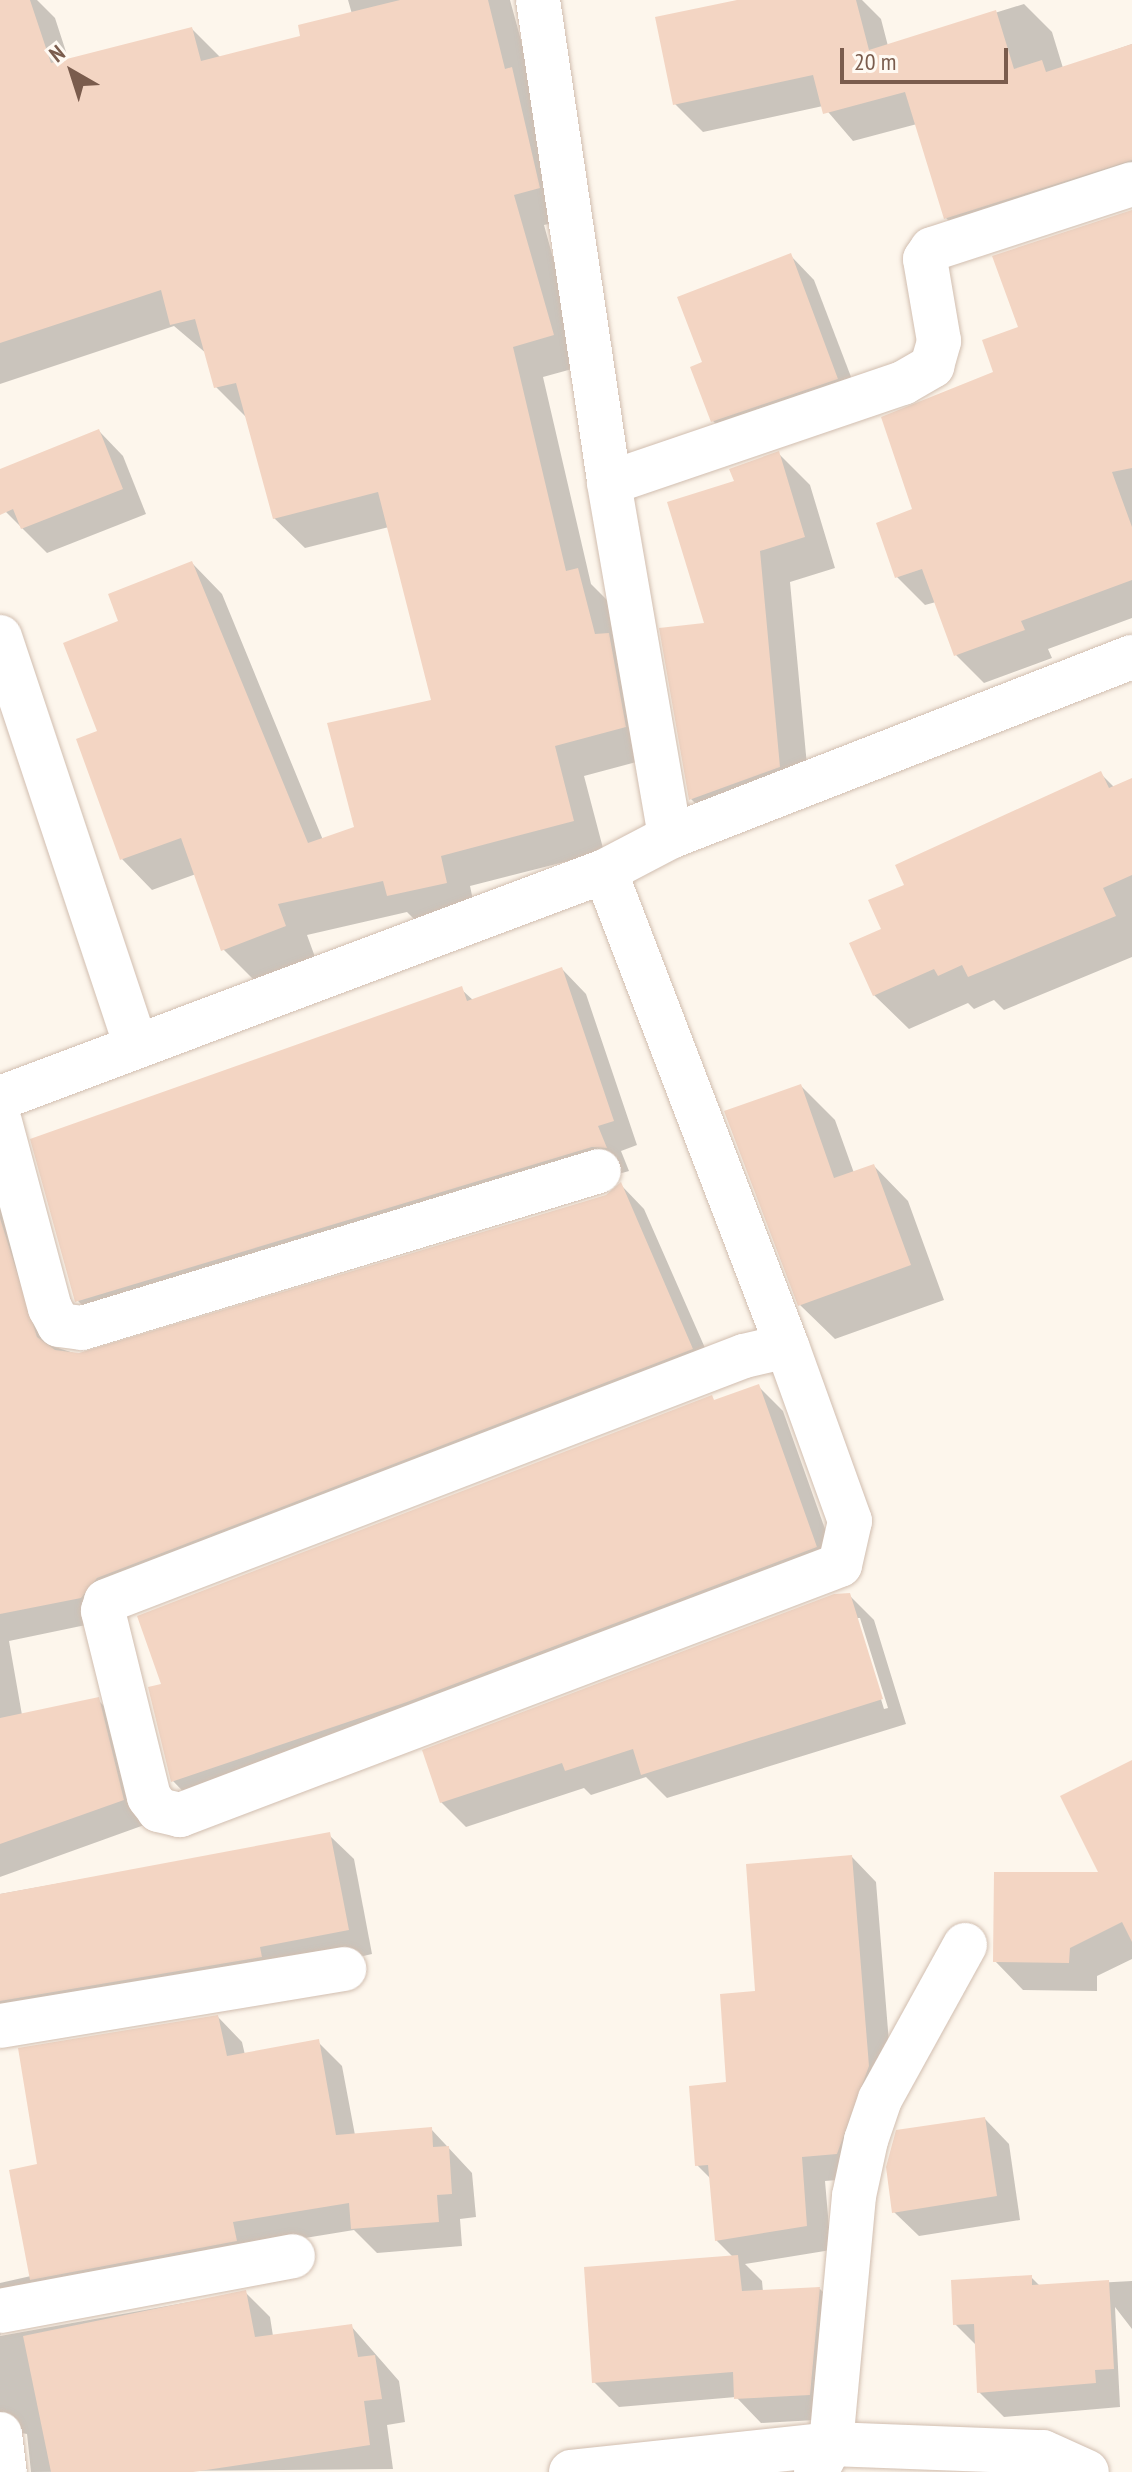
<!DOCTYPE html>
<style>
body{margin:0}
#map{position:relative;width:1132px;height:2472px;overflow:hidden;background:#fdf6ec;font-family:"PT Sans Narrow",sans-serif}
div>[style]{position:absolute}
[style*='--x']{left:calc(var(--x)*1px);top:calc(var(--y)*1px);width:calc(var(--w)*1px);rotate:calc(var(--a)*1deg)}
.shadow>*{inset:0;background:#0003}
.building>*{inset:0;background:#f3d5c3}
.roads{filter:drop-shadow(0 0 2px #d1beb0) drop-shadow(0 0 2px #d1beb0)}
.minor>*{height:44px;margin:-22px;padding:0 22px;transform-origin:22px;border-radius:22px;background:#fff}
span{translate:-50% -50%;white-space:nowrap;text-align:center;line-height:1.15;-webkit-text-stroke:8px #fffaf3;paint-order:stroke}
.north{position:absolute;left:32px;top:32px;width:80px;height:80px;-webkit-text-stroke:6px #fffaf3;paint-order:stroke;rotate:321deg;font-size:22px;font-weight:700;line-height:32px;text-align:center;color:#7a5c4d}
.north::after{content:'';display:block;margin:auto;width:28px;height:36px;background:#7a5c4d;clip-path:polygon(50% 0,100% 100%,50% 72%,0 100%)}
.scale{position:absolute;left:840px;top:48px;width:168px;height:36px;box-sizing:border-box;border:4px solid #7a5c4d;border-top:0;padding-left:10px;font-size:24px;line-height:28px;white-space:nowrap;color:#7a5c4d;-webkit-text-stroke:6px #fffaf3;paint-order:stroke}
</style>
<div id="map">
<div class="shadow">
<div style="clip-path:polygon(0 0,37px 0,55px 18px,69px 61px,192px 29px,221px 58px,302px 37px,352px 14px,348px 0,510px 0,570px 219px,544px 225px,583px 366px,543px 377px,591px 584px,608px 601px,655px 757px,584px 776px,604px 852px,470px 886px,476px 914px,420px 925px,407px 912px,307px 935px,315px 957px,254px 980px,223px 949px,196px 874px,152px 890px,122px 859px,100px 732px,121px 622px,192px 563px,222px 594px,323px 840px,357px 829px,434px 702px,389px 527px,305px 548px,274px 518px,247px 418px,216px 387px,207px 354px,174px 326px,0 384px)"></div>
<div style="clip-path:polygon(747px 0,862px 0,881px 19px,888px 46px,1024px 4px,1052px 32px,1063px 68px,1132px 44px,1132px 195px,974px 246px,946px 218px,917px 124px,853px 141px,823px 106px,703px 132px,675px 104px)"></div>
<div style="clip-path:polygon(1132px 212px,1132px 618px,1048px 649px,1052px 658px,984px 683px,956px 655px,936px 602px,925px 605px,897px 577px,914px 510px,1020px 329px)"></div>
<div style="clip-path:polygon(790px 255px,814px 280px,861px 403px,737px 445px,713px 421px,705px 363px)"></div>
<div style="clip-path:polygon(99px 431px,123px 456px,146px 514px,47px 553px,6px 512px,0 471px)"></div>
<div style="clip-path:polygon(779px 454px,810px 485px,835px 568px,790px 582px,810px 798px,722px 830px,691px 799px,707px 625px,736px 482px)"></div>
<div style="clip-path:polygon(1101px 774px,1115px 788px,1132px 780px,1132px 957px,1004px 1010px,994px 1000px,974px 1009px,968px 1003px,909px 1029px,874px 995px,884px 930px,907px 886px)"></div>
<div style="clip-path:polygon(562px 969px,586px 994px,637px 1145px,621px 1151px,629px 1171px,100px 1323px,75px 1298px,461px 989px,474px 1001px)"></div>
<div style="clip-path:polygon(801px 1086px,835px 1120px,854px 1173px,874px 1166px,908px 1201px,944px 1300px,835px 1339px,800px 1305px)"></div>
<div style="clip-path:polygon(0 1185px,11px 1196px,52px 1346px,80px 1355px,607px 1197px,621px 1185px,644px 1209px,716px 1373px,105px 1621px,9px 1641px,22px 1715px,98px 1700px,122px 1724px,147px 1824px,0 1877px)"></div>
<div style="clip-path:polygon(758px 1386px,783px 1411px,840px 1571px,197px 1806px,173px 1781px,715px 1402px)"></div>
<div style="clip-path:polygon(evenodd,849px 1595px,874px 1620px,906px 1724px,667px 1798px,646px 1777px,591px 1795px,584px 1788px,466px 1827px,441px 1802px,849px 1595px,856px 1618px,860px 1618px,888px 1708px,884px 1709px,856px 1618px)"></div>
<div style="clip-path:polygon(1132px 1762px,1132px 1959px,1097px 1976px,1097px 1991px,1023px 1990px,995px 1961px,1101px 1875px)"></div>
<div style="clip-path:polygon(329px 1835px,354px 1859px,372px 1954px,0 2040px,0 1894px)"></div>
<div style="clip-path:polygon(852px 1857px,876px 1882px,893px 2092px,862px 2178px,825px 2181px,831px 2250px,745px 2264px,762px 2281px,763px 2292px,820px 2289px,844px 2313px,834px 2419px,761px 2423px,736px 2397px,619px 2407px,594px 2382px,733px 2257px,716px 2240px,712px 2180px,697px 2165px,757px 1993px)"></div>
<div style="clip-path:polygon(218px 2017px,242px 2042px,245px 2055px,318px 2042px,342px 2066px,355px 2135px,431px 2129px,472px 2173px,476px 2217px,460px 2219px,462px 2246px,377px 2253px,354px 2230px,256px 2246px,7px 2316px,0 2336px,245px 2292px,270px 2317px,273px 2336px,351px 2326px,399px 2381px,405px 2422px,387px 2425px,393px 2469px,31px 2472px,27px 2434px,21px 2433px,0 2455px,0 2283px,31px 2276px,39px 2166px)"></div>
<div style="clip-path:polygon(985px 2119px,1009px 2144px,1020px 2220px,919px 2236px,894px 2212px)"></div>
<div style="clip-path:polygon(1031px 2277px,1040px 2286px,1132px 2281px,1132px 2329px,1115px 2307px,1120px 2407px,1004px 2417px,979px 2392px,977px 2346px,955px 2324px)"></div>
</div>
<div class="building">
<div style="clip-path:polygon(0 0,30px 0,51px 63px,192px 27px,201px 61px,300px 36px,298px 25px,400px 0,488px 0,505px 69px,512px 67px,540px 188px,514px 195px,554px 335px,513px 347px,566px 571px,578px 568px,595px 634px,609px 633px,626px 727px,555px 746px,574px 821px,441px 856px,447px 883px,387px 896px,383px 881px,278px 904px,286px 926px,221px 951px,181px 838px,120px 860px,76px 739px,97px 731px,63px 643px,118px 621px,108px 594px,192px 561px,308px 843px,354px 827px,327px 723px,431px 700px,378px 492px,273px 519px,236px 383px,214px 388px,195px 319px,170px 325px,161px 290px,0 343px)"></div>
<div style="clip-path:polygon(737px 0,856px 0,869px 50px,996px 10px,1014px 69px,1042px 60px,1046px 72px,1132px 44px,1132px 160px,944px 219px,905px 92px,823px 114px,813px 75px,673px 105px,655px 17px)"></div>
<div style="clip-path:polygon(1132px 210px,1132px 468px,1112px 472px,1132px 527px,1132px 580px,1021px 621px,1025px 630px,954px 656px,922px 569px,895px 578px,876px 523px,912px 509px,881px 417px,993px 372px,982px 340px,1018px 327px,992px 256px)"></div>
<div style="clip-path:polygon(791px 253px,838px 379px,711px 422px,690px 367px,702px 362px,677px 297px)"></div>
<div style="clip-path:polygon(99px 429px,123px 489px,21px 529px,13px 509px,0 515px,0 469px)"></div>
<div style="clip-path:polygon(779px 451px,805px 537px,760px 551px,780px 767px,689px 800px,659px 628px,704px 623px,667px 502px,734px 481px,729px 469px)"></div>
<div style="clip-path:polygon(1101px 771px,1109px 788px,1132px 778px,1132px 875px,1103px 888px,1116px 916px,968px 977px,962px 965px,938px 976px,934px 969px,873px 996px,849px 943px,881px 929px,868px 900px,904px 885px,895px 865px)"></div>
<div style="clip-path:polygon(562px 967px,614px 1121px,598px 1126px,607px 1148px,592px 1147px,75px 1302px,30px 1139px,462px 986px,467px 1001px)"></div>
<div style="clip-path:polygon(801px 1084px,834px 1178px,874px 1164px,911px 1265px,798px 1306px,724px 1111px)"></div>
<div style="clip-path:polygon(621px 1182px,693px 1349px,97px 1578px,81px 1598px,0 1614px,0 1218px,37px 1337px,55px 1350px,79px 1353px,606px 1195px)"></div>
<div style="clip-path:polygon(759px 1384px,817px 1547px,407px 1702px,171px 1782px,148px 1687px,161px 1684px,137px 1616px,712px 1395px,714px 1400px)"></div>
<div style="clip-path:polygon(850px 1593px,883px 1699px,641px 1775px,633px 1749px,565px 1771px,562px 1763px,440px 1803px,422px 1750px,834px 1594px)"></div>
<div style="clip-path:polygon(99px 1697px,124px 1800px,0 1844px,0 1718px)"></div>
<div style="clip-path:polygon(1132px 1760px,1132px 1942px,1122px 1922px,1070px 1948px,1069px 1963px,993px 1962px,994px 1872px,1098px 1872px,1060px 1796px)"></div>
<div style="clip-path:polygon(330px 1832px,349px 1930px,260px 1947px,262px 1957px,0 2001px,0 1894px)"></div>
<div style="clip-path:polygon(852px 1855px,869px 2066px,837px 2154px,802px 2157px,807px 2226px,715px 2241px,708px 2165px,695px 2166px,689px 2086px,726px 2082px,720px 1994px,755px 1991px,746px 1864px)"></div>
<div style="clip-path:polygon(218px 2015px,227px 2056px,319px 2039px,336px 2135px,432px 2127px,433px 2147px,449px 2146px,452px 2194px,437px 2195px,439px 2222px,351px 2229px,349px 2203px,233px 2222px,237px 2241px,30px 2280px,9px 2170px,37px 2164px,18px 2048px)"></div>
<div style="clip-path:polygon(985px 2117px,997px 2196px,892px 2213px,886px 2167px,896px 2130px)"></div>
<div style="clip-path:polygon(738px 2255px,742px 2291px,820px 2287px,810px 2395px,734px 2399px,733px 2372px,592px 2383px,584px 2267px)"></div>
<div style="clip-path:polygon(1032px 2275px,1032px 2285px,1109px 2280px,1114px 2369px,1095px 2370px,1096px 2383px,977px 2393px,974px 2324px,953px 2325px,951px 2280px)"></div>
<div style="clip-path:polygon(246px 2290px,255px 2337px,352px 2324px,358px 2357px,375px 2355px,382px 2399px,364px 2401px,370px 2445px,193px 2472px,51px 2472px,23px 2336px)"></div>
</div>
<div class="roads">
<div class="minor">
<div style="--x:538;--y:0;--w:488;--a:81.6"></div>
<div style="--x:609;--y:483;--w:359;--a:80.2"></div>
<div style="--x:609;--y:483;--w:311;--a:-18.8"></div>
<div style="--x:903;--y:383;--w:34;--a:-30"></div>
<div style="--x:932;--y:366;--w:26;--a:-74"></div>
<div style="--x:939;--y:341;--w:83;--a:-99.7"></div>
<div style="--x:925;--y:259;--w:12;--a:-55"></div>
<div style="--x:932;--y:249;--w:210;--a:-18"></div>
<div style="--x:0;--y:637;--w:429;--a:71.6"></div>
<div style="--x:605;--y:871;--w:509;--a:69.04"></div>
<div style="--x:787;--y:1346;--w:186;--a:70.2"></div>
<div style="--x:850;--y:1521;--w:45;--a:102.8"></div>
<div style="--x:840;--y:1565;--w:706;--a:159.25"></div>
<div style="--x:180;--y:1815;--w:22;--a:-167"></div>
<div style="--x:159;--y:1810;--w:16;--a:-128"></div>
<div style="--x:149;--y:1797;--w:192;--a:-103.9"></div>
<div style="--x:103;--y:1611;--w:10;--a:-73"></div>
<div style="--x:106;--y:1601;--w:683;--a:-21.01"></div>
<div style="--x:744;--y:1356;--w:44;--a:-13.1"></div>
<div style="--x:0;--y:1098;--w:646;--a:-20.57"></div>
<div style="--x:605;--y:871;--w:73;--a:-27.6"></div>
<div style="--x:670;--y:837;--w:496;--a:-21.3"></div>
<div style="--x:0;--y:1122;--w:193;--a:75"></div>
<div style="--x:50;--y:1308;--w:19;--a:62"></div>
<div style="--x:59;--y:1325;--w:23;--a:7"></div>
<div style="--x:82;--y:1328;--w:540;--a:-16.89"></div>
<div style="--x:0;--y:2026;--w:349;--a:-9.4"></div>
<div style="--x:0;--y:2311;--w:298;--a:-10.6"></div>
<div style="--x:0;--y:2434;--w:38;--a:83"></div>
<div style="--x:571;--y:2472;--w:262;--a:-6.1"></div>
<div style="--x:831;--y:2444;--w:212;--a:2.2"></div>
<div style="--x:1043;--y:2452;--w:48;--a:24.4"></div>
<div style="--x:816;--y:2472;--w:32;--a:-62"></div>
<div style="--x:831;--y:2444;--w:249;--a:-84.7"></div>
<div style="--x:854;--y:2196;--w:57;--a:-77.9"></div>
<div style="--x:866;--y:2140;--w:43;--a:-71.1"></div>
<div style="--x:880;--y:2099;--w:176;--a:-61.1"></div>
</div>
</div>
<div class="north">N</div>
<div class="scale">20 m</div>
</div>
